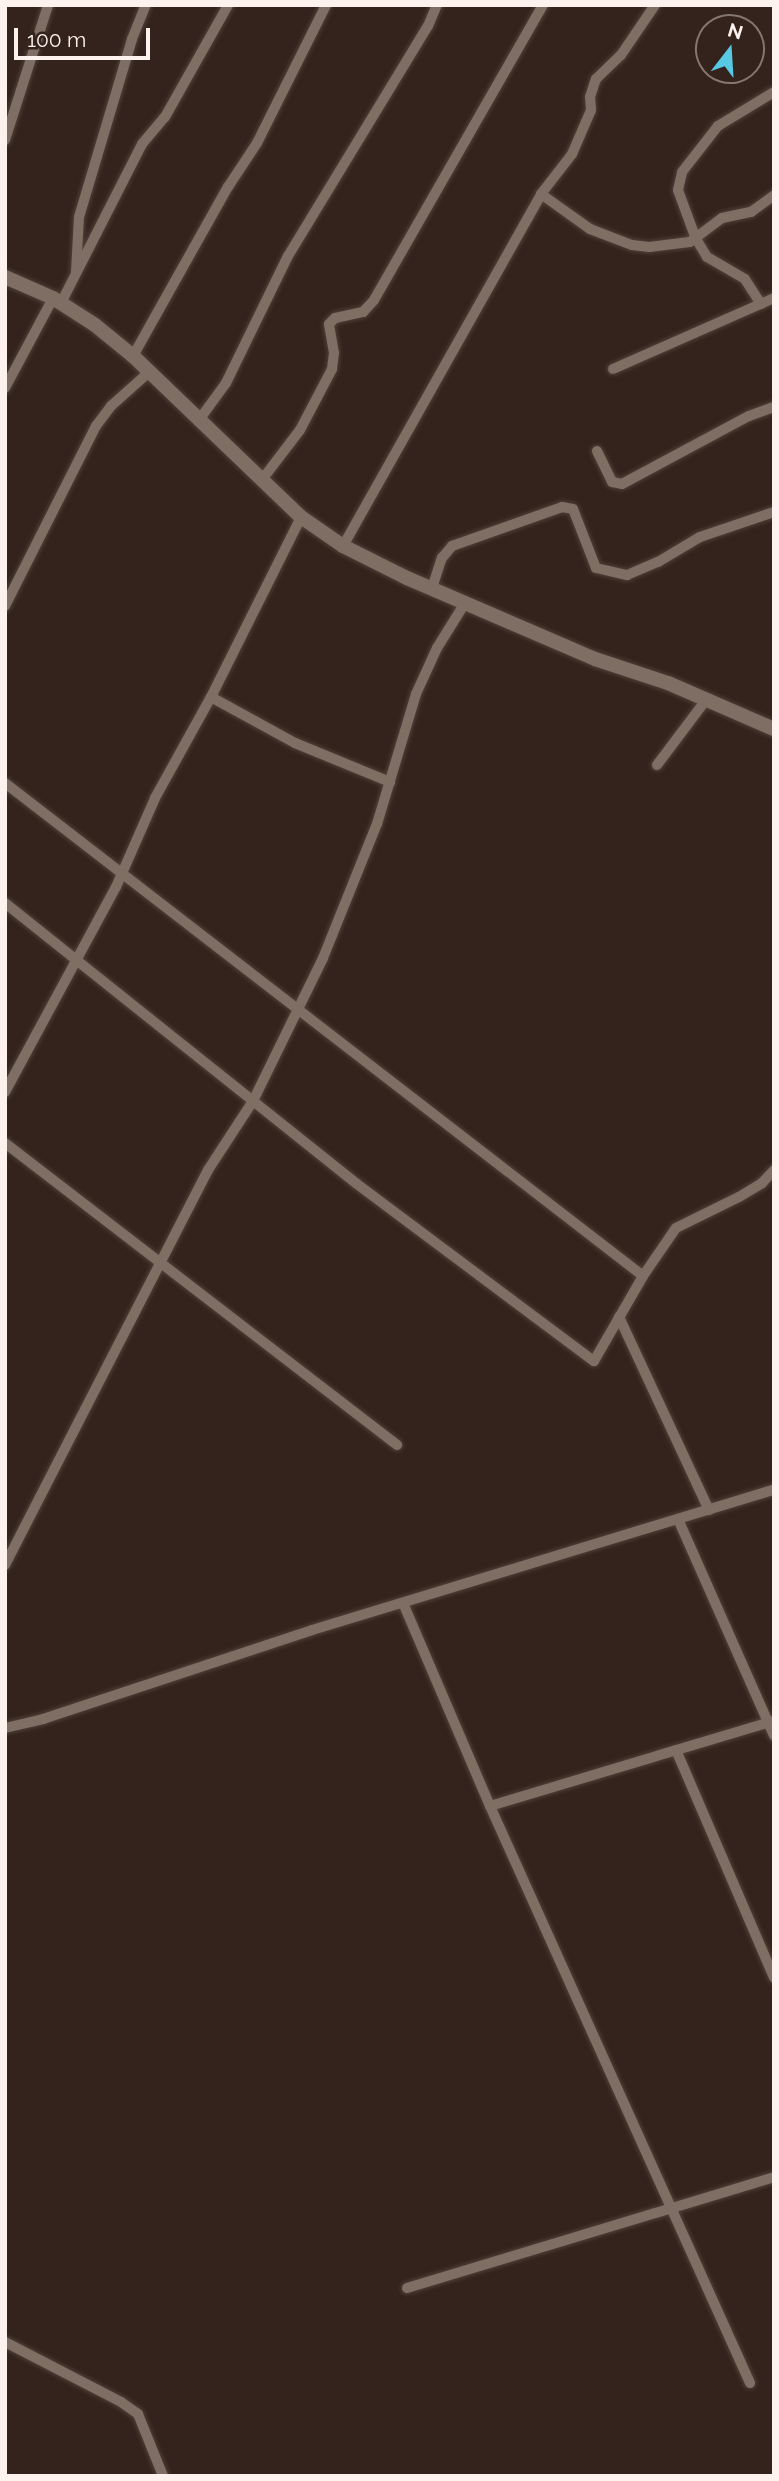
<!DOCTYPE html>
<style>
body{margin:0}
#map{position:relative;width:779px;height:2481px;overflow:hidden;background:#33231c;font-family:Raleway,sans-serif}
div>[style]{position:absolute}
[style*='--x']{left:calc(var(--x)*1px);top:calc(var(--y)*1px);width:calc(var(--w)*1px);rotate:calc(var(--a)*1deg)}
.roads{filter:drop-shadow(0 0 2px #4f4039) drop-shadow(0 0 2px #4f4039)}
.minor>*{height:10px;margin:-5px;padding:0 5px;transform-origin:5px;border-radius:5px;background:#7f6e63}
.tertiary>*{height:14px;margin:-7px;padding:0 7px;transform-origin:7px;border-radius:7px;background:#7f6e63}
span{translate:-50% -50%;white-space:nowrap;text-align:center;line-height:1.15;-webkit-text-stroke:7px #33231c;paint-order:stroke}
.frame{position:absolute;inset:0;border:7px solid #fdf2ed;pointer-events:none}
.north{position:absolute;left:695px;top:14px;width:70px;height:70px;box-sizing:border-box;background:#33231c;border:2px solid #847670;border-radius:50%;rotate:17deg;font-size:19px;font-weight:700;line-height:28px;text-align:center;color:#fdf2ed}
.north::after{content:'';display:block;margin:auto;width:24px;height:32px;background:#57c9e2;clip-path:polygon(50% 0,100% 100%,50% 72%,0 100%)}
.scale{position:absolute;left:14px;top:28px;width:136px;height:32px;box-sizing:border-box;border:4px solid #fdf2ed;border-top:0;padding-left:9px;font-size:21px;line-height:24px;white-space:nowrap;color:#fdf2ed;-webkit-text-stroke:5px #33231c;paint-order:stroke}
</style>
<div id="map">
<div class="roads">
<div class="minor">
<div style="--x:5;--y:140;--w:142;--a:-72.3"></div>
<div style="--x:541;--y:194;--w:60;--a:35.5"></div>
<div style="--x:590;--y:229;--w:45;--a:20.9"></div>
<div style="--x:632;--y:245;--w:17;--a:7"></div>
<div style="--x:649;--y:247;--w:41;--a:-7"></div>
<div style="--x:690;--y:242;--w:40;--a:-37"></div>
<div style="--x:722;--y:218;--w:30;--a:-12"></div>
<div style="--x:751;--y:212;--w:29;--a:-36"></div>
<div style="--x:76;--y:272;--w:55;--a:-86.9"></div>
<div style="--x:79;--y:217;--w:186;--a:-73.4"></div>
<div style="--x:132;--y:39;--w:37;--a:-68"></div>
<div style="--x:61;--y:303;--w:178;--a:-63"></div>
<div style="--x:142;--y:144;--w:35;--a:-50"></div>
<div style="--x:165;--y:117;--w:129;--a:-60.6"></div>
<div style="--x:761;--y:304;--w:30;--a:-123"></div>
<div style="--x:745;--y:279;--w:44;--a:-149.9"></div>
<div style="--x:707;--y:257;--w:21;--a:-121"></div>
<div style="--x:696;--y:239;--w:52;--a:-110.2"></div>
<div style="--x:678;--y:190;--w:18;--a:-77"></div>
<div style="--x:682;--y:172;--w:58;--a:-52"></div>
<div style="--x:718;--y:126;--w:66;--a:-31.3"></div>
<div style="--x:133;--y:356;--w:194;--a:-60.7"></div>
<div style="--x:228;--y:187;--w:53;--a:-56.6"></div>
<div style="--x:257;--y:143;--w:154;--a:-63.4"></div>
<div style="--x:613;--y:369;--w:176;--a:-23.8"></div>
<div style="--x:5;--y:388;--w:102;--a:-61.9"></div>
<div style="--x:199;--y:420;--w:46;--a:-53.9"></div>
<div style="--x:226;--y:383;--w:141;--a:-64"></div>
<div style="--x:288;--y:256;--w:269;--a:-58.7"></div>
<div style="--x:428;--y:26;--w:23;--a:-67"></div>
<div style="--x:597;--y:451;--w:34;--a:64"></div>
<div style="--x:612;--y:482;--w:10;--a:11"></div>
<div style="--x:622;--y:484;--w:144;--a:-28.2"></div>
<div style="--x:749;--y:416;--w:27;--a:-20"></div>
<div style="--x:261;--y:481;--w:64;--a:-52.6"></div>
<div style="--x:300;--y:430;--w:69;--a:-62.3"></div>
<div style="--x:332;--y:369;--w:16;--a:-83"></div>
<div style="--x:334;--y:353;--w:29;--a:-100"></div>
<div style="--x:329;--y:324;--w:8;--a:-45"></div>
<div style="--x:335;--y:318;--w:29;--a:-12"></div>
<div style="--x:363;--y:312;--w:16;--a:-47"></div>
<div style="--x:374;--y:300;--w:340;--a:-60.2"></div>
<div style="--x:343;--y:546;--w:404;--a:-60.6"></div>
<div style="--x:541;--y:194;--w:51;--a:-52.2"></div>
<div style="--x:572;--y:154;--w:48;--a:-66.6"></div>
<div style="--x:591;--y:110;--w:13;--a:-94"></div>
<div style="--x:590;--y:97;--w:19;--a:-72"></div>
<div style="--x:596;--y:79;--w:35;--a:-44"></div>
<div style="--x:621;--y:55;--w:60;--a:-55.8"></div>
<div style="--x:432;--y:588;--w:32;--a:-72"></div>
<div style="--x:442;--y:558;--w:16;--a:-50"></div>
<div style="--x:452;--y:546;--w:117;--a:-19.5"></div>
<div style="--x:562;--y:507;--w:11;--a:10"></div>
<div style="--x:573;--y:509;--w:63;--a:68.7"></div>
<div style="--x:596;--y:568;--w:32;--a:13"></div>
<div style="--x:627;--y:575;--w:34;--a:-23"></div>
<div style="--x:658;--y:562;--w:49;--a:-30.8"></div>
<div style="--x:700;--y:537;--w:78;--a:-18.7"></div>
<div style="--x:5;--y:606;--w:202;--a:-63.2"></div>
<div style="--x:96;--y:426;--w:25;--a:-53"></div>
<div style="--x:111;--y:406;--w:50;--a:-41.7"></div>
<div style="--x:211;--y:697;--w:96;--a:28.7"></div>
<div style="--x:295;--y:743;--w:103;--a:22.3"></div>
<div style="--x:657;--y:765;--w:81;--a:-53"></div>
<div style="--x:5;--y:783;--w:806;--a:37.69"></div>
<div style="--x:5;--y:903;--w:450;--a:38.6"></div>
<div style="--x:357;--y:1184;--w:296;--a:36.8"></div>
<div style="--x:594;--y:1361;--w:98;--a:-60"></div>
<div style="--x:643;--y:1276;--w:58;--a:-55.5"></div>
<div style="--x:676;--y:1228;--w:70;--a:-26.2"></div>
<div style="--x:739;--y:1197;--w:27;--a:-31"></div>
<div style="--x:762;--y:1183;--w:18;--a:-47"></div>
<div style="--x:5;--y:1092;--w:233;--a:-61.6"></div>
<div style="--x:116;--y:887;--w:97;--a:-66.3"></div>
<div style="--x:155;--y:798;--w:115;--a:-61"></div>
<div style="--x:211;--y:697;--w:201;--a:-63.4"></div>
<div style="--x:5;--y:1143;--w:495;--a:37.6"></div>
<div style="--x:619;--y:1317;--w:213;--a:65"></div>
<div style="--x:678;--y:1519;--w:237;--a:66.1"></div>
<div style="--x:5;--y:1565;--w:444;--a:-62.8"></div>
<div style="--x:208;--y:1170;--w:82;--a:-56.9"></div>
<div style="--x:253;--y:1101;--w:159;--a:-63.9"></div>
<div style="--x:323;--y:958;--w:144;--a:-68.1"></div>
<div style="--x:377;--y:824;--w:136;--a:-73.3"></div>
<div style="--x:416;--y:694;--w:51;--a:-65.5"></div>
<div style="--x:437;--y:648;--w:53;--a:-58.1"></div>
<div style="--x:403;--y:1603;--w:221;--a:66.8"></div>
<div style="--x:490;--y:1806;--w:633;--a:65.74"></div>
<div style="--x:5;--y:1728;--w:39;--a:-13"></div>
<div style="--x:43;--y:1719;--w:283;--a:-18.3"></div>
<div style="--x:312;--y:1630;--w:483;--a:-16.9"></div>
<div style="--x:676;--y:1750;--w:248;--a:66.7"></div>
<div style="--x:490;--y:1806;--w:296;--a:-16.7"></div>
<div style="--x:407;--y:2288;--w:383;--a:-16.8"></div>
<div style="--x:5;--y:2342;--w:131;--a:27.3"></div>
<div style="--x:121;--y:2402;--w:21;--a:35"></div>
<div style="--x:138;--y:2414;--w:67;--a:68"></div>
</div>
<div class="tertiary">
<div style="--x:5;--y:277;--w:52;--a:23.6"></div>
<div style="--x:53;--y:298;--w:50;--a:32.7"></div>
<div style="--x:95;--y:325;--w:49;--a:39.2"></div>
<div style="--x:133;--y:356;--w:233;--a:43.8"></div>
<div style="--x:301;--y:517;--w:51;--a:34.6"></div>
<div style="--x:343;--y:546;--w:72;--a:26.6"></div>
<div style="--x:407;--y:578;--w:205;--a:23.3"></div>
<div style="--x:595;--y:659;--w:77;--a:18.2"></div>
<div style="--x:668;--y:683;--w:116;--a:23.5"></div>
</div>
</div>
<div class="frame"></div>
<div class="north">N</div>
<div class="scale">100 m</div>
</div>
